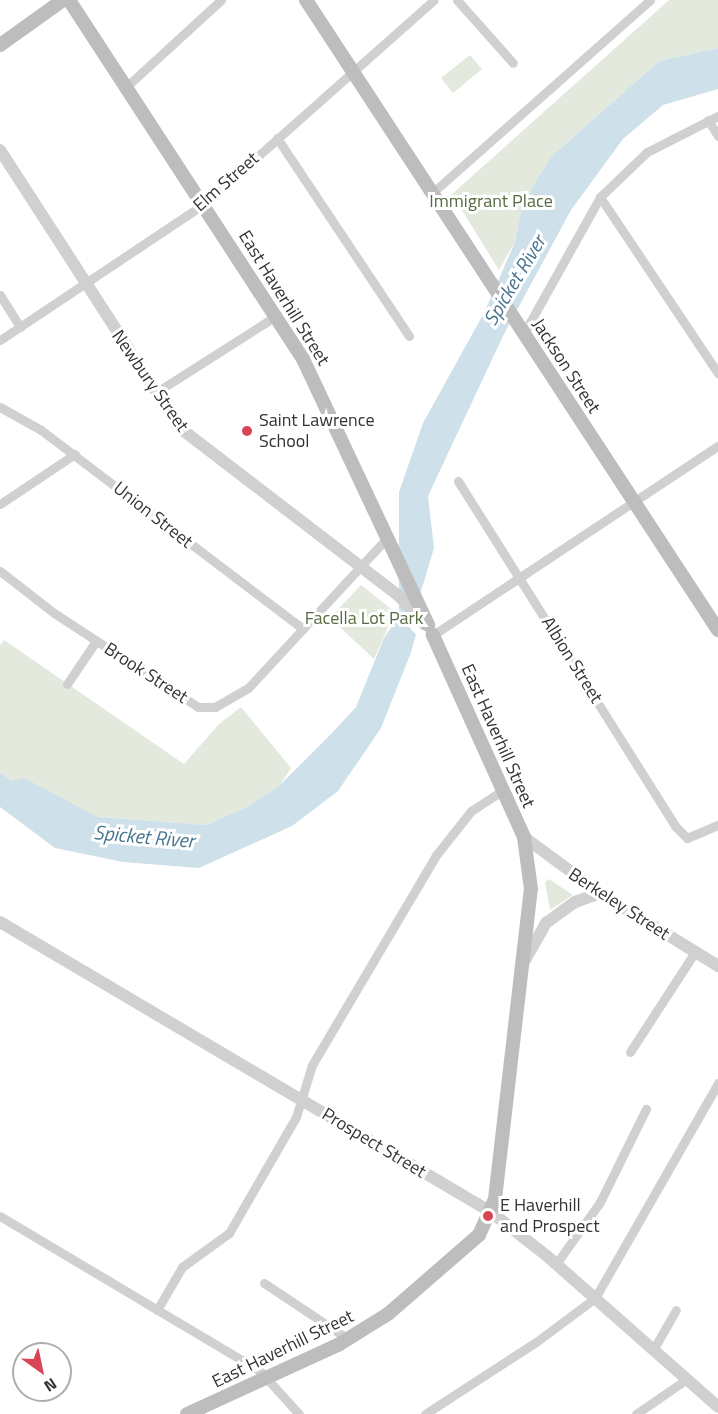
<!DOCTYPE html>
<style>
body{margin:0}
#map{position:relative;width:718px;height:1414px;overflow:hidden;background:#fff;font-family:"Titillium Web",sans-serif}
div>[style]{position:absolute}
[style*='--x']{left:calc(var(--x)*1px);top:calc(var(--y)*1px);width:calc(var(--w)*1px);rotate:calc(var(--a)*1deg)}
.green>*{inset:0;background:#e3e9dd}
.water>*{inset:0;background:#cee0e9}
.minor>*{height:9px;margin:-4.5px;padding:0 4.5px;transform-origin:4.5px;border-radius:4.5px;background:#d0d0d0}
.tertiary>*{height:12px;margin:-6px;padding:0 6px;transform-origin:6px;border-radius:6px;background:#d0d0d0}
.secondary>*{height:14px;margin:-7px;padding:0 7px;transform-origin:7px;border-radius:7px;background:#bdbdbd}
.dots>*{width:16px;height:16px;translate:-50% -50%;box-sizing:border-box;border:3px solid #fff;border-radius:50%}
span{translate:-50% -50%;white-space:nowrap;text-align:center;line-height:1.15;-webkit-text-stroke:6px #fff;paint-order:stroke}
.street-label{font-size:18px;color:#333}
.park-label{font-size:18px;color:#576c43}
.poi-label{font-size:18px;color:#333}
.left{translate:0 -50%;text-align:left}
.water-label{font-size:20px;color:#46758f;font-style:italic}
.north{position:absolute;left:12px;top:1342px;width:60px;height:60px;box-sizing:border-box;background:#fff;border:2px solid #adadad;border-radius:50%;rotate:147deg;font-size:16px;font-weight:700;line-height:24px;text-align:center;color:#333}
.north::after{content:'';display:block;margin:auto;width:21px;height:27px;background:#d84656;clip-path:polygon(50% 0,100% 100%,50% 72%,0 100%)}
</style>
<div id="map">
<div class="green">
<div style="clip-path:polygon(669px 0,718px 0,718px 48px,659px 61px,553px 155px,521px 211px,515px 242px,499px 270px,452px 194px)"></div>
<div style="clip-path:polygon(470px 55px,482px 69px,453px 93px,441px 78px)"></div>
<div style="clip-path:polygon(361px 585px,395px 612px,374px 659px,330px 618px)"></div>
<div style="clip-path:polygon(4px 640px,184px 764px,219px 724px,241px 707px,291px 768px,280px 785px,249px 806px,206px 825px,98px 817px,12px 781px,0 772px,0 645px)"></div>
<div style="clip-path:polygon(549px 879px,573px 895px,550px 910px,545px 882px)"></div>
</div>
<div class="water">
<div style="clip-path:polygon(718px 48px,718px 89px,663px 105px,623px 139px,571px 210px,503px 336px,428px 496px,434px 548px,410px 628px,416px 635px,410px 655px,381px 728px,338px 791px,292px 826px,199px 868px,123px 862px,55px 848px,0 807px,0 772px,12px 781px,24px 778px,98px 817px,206px 825px,249px 806px,280px 785px,333px 732px,356px 707px,384px 638px,399px 616px,399px 492px,423px 423px,485px 311px,515px 242px,521px 211px,539px 176px,553px 155px,659px 61px)"></div>
</div>
<div class="minor">
<div style="--x:457;--y:0;--w:84;--a:48.4"></div>
<div style="--x:126;--y:87;--w:129;--a:-42.5"></div>
<div style="--x:708;--y:120;--w:19;--a:58"></div>
<div style="--x:277;--y:138;--w:238;--a:56.3"></div>
<div style="--x:432;--y:193;--w:291;--a:-41.5"></div>
<div style="--x:600;--y:197;--w:212;--a:56.2"></div>
<div style="--x:0;--y:295;--w:38;--a:58"></div>
<div style="--x:524;--y:333;--w:156;--a:-60.8"></div>
<div style="--x:600;--y:197;--w:65;--a:-43.8"></div>
<div style="--x:647;--y:152;--w:80;--a:-26.9"></div>
<div style="--x:0;--y:340;--w:245;--a:-33.7"></div>
<div style="--x:204;--y:204;--w:307;--a:-41.6"></div>
<div style="--x:155;--y:393;--w:143;--a:-32.5"></div>
<div style="--x:0;--y:407;--w:47;--a:29.3"></div>
<div style="--x:41;--y:430;--w:329;--a:37.2"></div>
<div style="--x:458;--y:481;--w:408;--a:57.8"></div>
<div style="--x:675;--y:826;--w:17;--a:45"></div>
<div style="--x:687;--y:838;--w:34;--a:-23"></div>
<div style="--x:0;--y:504;--w:90;--a:-33.7"></div>
<div style="--x:0;--y:571;--w:68;--a:37.9"></div>
<div style="--x:54;--y:613;--w:172;--a:33.1"></div>
<div style="--x:198;--y:707;--w:17;--a:0"></div>
<div style="--x:215;--y:707;--w:39;--a:-30"></div>
<div style="--x:249;--y:687;--w:203;--a:-47.2"></div>
<div style="--x:431;--y:632;--w:4;--a:56"></div>
<div style="--x:433;--y:635;--w:342;--a:-33.6"></div>
<div style="--x:67;--y:684;--w:52;--a:-56"></div>
<div style="--x:630;--y:1052;--w:119;--a:-57"></div>
<div style="--x:0;--y:1216;--w:303;--a:30.8"></div>
<div style="--x:260;--y:1371;--w:58;--a:47.8"></div>
<div style="--x:556;--y:1264;--w:76;--a:-54.6"></div>
<div style="--x:600;--y:1202;--w:104;--a:-63.7"></div>
<div style="--x:264;--y:1283;--w:101;--a:33.7"></div>
<div style="--x:157;--y:1310;--w:50;--a:-59.8"></div>
<div style="--x:182;--y:1267;--w:58;--a:-35.9"></div>
<div style="--x:229;--y:1233;--w:134;--a:-60"></div>
<div style="--x:296;--y:1117;--w:54;--a:-72.9"></div>
<div style="--x:312;--y:1065;--w:245;--a:-59.4"></div>
<div style="--x:437;--y:854;--w:55;--a:-51.7"></div>
<div style="--x:471;--y:811;--w:37;--a:-33"></div>
<div style="--x:653;--y:1350;--w:46;--a:-60.1"></div>
<div style="--x:425;--y:1414;--w:132;--a:-33"></div>
<div style="--x:536;--y:1342;--w:74;--a:-36.7"></div>
<div style="--x:595;--y:1298;--w:248;--a:-60.2"></div>
<div style="--x:636;--y:1414;--w:62;--a:-34.5"></div>
</div>
<div class="tertiary">
<div style="--x:0;--y:150;--w:331;--a:57.1"></div>
<div style="--x:180;--y:428;--w:276;--a:37.5"></div>
<div style="--x:399;--y:596;--w:38;--a:48"></div>
<div style="--x:524;--y:837;--w:94;--a:36.4"></div>
<div style="--x:600;--y:893;--w:139;--a:31.7"></div>
<div style="--x:0;--y:922;--w:570;--a:30.57"></div>
<div style="--x:491;--y:1212;--w:71;--a:38.2"></div>
<div style="--x:547;--y:1256;--w:228;--a:41.4"></div>
<div style="--x:525;--y:960;--w:43;--a:-60.4"></div>
<div style="--x:546;--y:923;--w:36;--a:-36"></div>
<div style="--x:575;--y:902;--w:27;--a:-20"></div>
</div>
<div class="secondary">
<div style="--x:69;--y:0;--w:429;--a:56.9"></div>
<div style="--x:303;--y:359;--w:294;--a:64.8"></div>
<div style="--x:306;--y:0;--w:753;--a:56.82"></div>
<div style="--x:0;--y:45;--w:77;--a:-35.5"></div>
<div style="--x:187;--y:1414;--w:166;--a:-24.6"></div>
<div style="--x:338;--y:1345;--w:59;--a:-31.8"></div>
<div style="--x:388;--y:1314;--w:121;--a:-41"></div>
<div style="--x:479;--y:1235;--w:39;--a:-66"></div>
<div style="--x:495;--y:1199;--w:312;--a:-83.4"></div>
<div style="--x:531;--y:889;--w:52;--a:-97.7"></div>
<div style="--x:524;--y:837;--w:222;--a:-114.3"></div>
</div>
<div class="dots">
<div style="left:247px;top:431px;background:#d84656"></div>
<div style="left:488px;top:1216px;background:#d84656"></div>
</div>
<div class="street-label">
<span style="left:226px;top:182px;rotate:-41deg">Elm Street</span>
<span style="left:284px;top:298px;rotate:58deg">East Haverhill Street</span>
<span style="left:566px;top:366px;rotate:57deg">Jackson Street</span>
<span style="left:150px;top:381px;rotate:55deg">Newbury Street</span>
<span style="left:153px;top:515px;rotate:38deg">Union Street</span>
<span style="left:572px;top:660px;rotate:58deg">Albion Street</span>
<span style="left:146px;top:673px;rotate:33deg">Brook Street</span>
<span style="left:498px;top:736px;rotate:66deg">East Haverhill Street</span>
<span style="left:619px;top:904px;rotate:33deg">Berkeley Street</span>
<span style="left:374px;top:1143px;rotate:31deg">Prospect Street</span>
<span style="left:283px;top:1349px;rotate:-26deg">East Haverhill Street</span>
</div>
<div class="park-label">
<span style="left:491px;top:201px">Immigrant Place</span>
<span style="left:364px;top:618px">Facella Lot Park</span>
</div>
<div class="poi-label">
<span class="left" style="left:259px;top:431px">Saint Lawrence<br>School</span>
<span class="left" style="left:500px;top:1216px">E Haverhill<br>and Prospect</span>
</div>
<div class="water-label">
<span style="left:514px;top:280px;rotate:-59deg">Spicket River</span>
<span style="left:144px;top:836px;rotate:5deg">Spicket River</span>
</div>
<div class="north">N</div>
</div>
